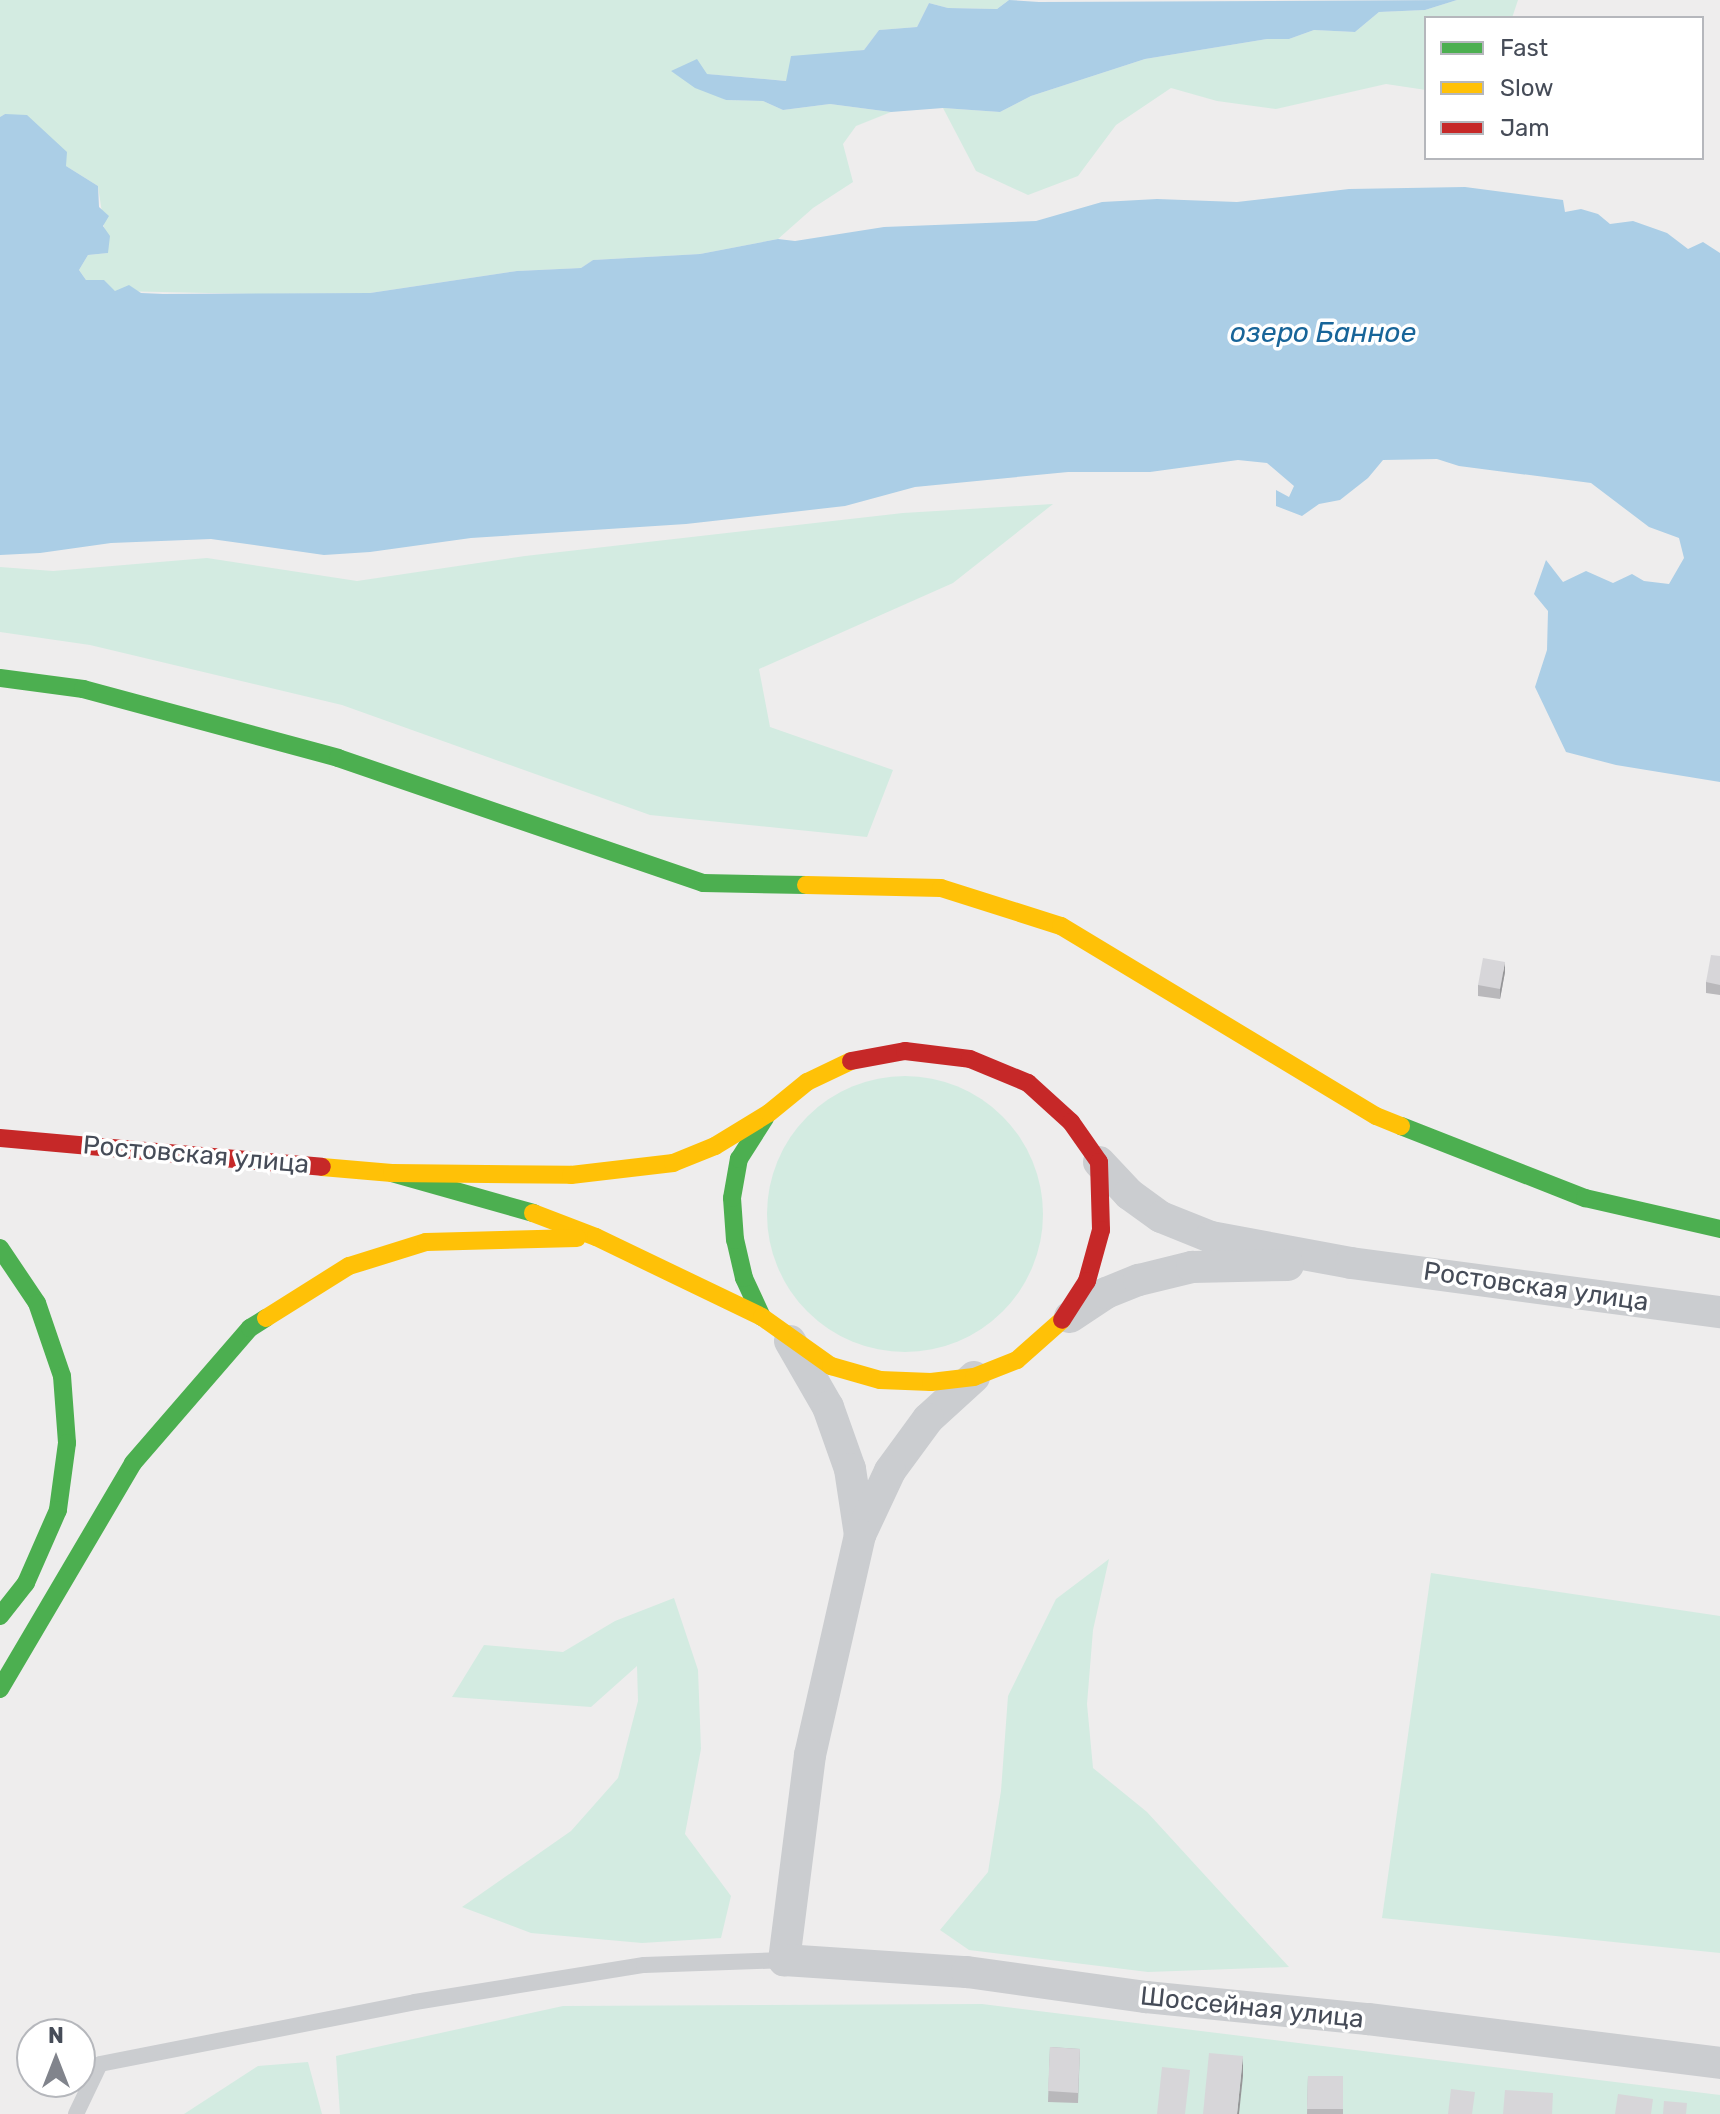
<!DOCTYPE html>
<meta charset="utf-8">
<style>
body{margin:0}
#map{position:relative;width:1720px;height:2114px;overflow:hidden;background:#eeeded;font-family:Rubik,sans-serif}
div>[style]{position:absolute}
[style*='--x']{left:calc(var(--x)*1px);top:calc(var(--y)*1px);width:calc(var(--w)*1px);rotate:calc(var(--a)*1deg)}
.green>*{inset:0;background:#d3ebe1}
.round{border-radius:50%}
.water>*{inset:0;background:#abcee6}
.lane>*{height:16px;margin:-8px;padding:0 8px;transform-origin:8px;border-radius:8px;background:#cbcdd0}
.street>*{height:32px;margin:-16px;padding:0 16px;transform-origin:16px;border-radius:16px;background:#cbcdd0}
.fast>*{height:18px;margin:-9px;padding:0 9px;transform-origin:9px;border-radius:9px;background:#4caf50}
.slow>*{height:18px;margin:-9px;padding:0 9px;transform-origin:9px;border-radius:9px;background:#ffc107}
.jam>*{height:18px;margin:-9px;padding:0 9px;transform-origin:9px;border-radius:9px;background:#c62828}
.wall>*{inset:0;background:#b9b8bb}
.shaded-wall>*{inset:0;background:#969698}
.building>*{inset:0;background:#d7d6d9}
span{translate:-50% -50%;white-space:nowrap;text-align:center;line-height:1.15;-webkit-text-stroke:7px #fff;paint-order:stroke}
.street-label{font-size:26px;color:#464c58}
.water-label{font-size:28px;color:#186599;font-style:italic}
.legend{position:absolute;left:1424px;top:16px;width:280px;height:144px;box-sizing:border-box;background:#fff;border:2px solid #b5b7bc;margin:0;padding:10px 14px;list-style:none;font-size:24px;color:#464c58}
.legend li{display:flex;align-items:center;gap:16px;height:40px}
.legend b{width:40px;border:2px solid #b5b7bc}
.north{position:absolute;left:16px;top:2018px;width:80px;height:80px;box-sizing:border-box;background:#fff;border:2px solid #b5b7bc;border-radius:50%;rotate:0deg;font-size:22px;font-weight:700;line-height:32px;text-align:center;color:#464c58}
.north::after{content:'';display:block;margin:auto;width:28px;height:36px;background:#81848c;clip-path:polygon(50% 0,100% 100%,50% 72%,0 100%)}
</style>
<div id="map">
<div class="green">
<div style="clip-path:polygon(0 0,1009px 0,997px 9px,948px 8px,929px 3px,917px 27px,879px 30px,864px 50px,834px 54px,787px 81px,671px 71px,726px 100px,763px 101px,783px 110px,830px 104px,891px 112px,856px 126px,843px 144px,853px 182px,813px 208px,778px 239px,700px 254px,593px 260px,581px 268px,517px 271px,370px 293px,258px 294px,115px 291px,86px 280px,79px 270px,88px 255px,108px 253px,98px 186px,66px 166px,5px 114px,0 117px)"></div>
<div style="clip-path:polygon(1457px 0,1518px 0,1512px 18px,1426px 18px,1426px 90px,1386px 84px,1276px 109px,1217px 101px,1171px 88px,1116px 125px,1078px 176px,1028px 195px,976px 171px,943px 108px,1000px 112px,1031px 96px,1145px 59px,1267px 39px,1289px 39px,1314px 30px,1355px 32px,1379px 12px,1425px 10px)"></div>
<div style="clip-path:polygon(1053px 504px,953px 583px,759px 669px,770px 727px,893px 770px,867px 837px,650px 815px,342px 705px,90px 645px,0 632px,0 567px,53px 571px,207px 558px,357px 581px,525px 556px,903px 513px)"></div>
<div class="round" style="left:767px;top:1076px;width:276px;height:276px"></div>
<div style="clip-path:polygon(1109px 1559px,1093px 1630px,1087px 1704px,1093px 1768px,1147px 1812px,1289px 1967px,1148px 1972px,969px 1950px,940px 1930px,988px 1872px,1001px 1791px,1008px 1696px,1056px 1599px)"></div>
<div style="clip-path:polygon(1431px 1573px,1720px 1616px,1720px 1953px,1382px 1918px)"></div>
<div style="clip-path:polygon(674px 1598px,698px 1670px,701px 1749px,685px 1834px,731px 1896px,721px 1938px,642px 1943px,531px 1933px,462px 1907px,571px 1831px,618px 1778px,638px 1701px,637px 1666px,591px 1707px,452px 1697px,484px 1645px,563px 1652px,615px 1621px)"></div>
<div style="clip-path:polygon(982px 2004px,1720px 2095px,1720px 2114px,340px 2114px,336px 2056px,563px 2006px)"></div>
<div style="clip-path:polygon(308px 2062px,322px 2114px,184px 2114px,258px 2066px)"></div>
</div>
<div class="water">
<div style="clip-path:polygon(1009px 0,1039px 2px,1457px 0,1425px 10px,1379px 12px,1355px 32px,1314px 30px,1289px 39px,1267px 39px,1145px 59px,1031px 96px,1000px 112px,943px 108px,891px 112px,830px 104px,783px 110px,763px 101px,726px 100px,695px 88px,671px 71px,697px 59px,707px 74px,786px 81px,791px 56px,864px 50px,879px 30px,917px 27px,929px 3px,948px 8px,997px 9px)"></div>
<div style="clip-path:polygon(5px 114px,27px 115px,67px 152px,66px 166px,98px 186px,99px 207px,109px 216px,103px 226px,110px 236px,108px 253px,88px 255px,79px 270px,86px 280px,104px 280px,115px 291px,129px 285px,141px 293px,163px 294px,370px 293px,517px 271px,581px 268px,593px 260px,700px 254px,778px 239px,795px 241px,884px 227px,1036px 221px,1102px 202px,1157px 199px,1237px 202px,1349px 189px,1465px 187px,1563px 200px,1565px 212px,1581px 209px,1598px 214px,1610px 224px,1633px 221px,1667px 233px,1688px 249px,1703px 242px,1720px 253px,1720px 782px,1616px 765px,1566px 752px,1535px 687px,1547px 650px,1548px 611px,1534px 594px,1546px 560px,1563px 582px,1586px 571px,1613px 583px,1632px 574px,1644px 581px,1669px 584px,1684px 558px,1679px 538px,1649px 527px,1591px 483px,1459px 466px,1437px 459px,1383px 460px,1368px 478px,1340px 500px,1319px 504px,1302px 516px,1276px 506px,1276px 490px,1289px 497px,1294px 486px,1267px 463px,1238px 460px,1150px 472px,1068px 472px,915px 487px,845px 506px,686px 524px,471px 538px,370px 552px,324px 555px,211px 539px,111px 543px,40px 553px,0 555px,0 117px)"></div>
</div>
<div class="lane">
<div style="--x:76;--y:2114;--w:55;--a:-64.4"></div>
<div style="--x:100;--y:2064;--w:321;--a:-11.1"></div>
<div style="--x:415;--y:2002;--w:232;--a:-9.2"></div>
<div style="--x:644;--y:1965;--w:140;--a:-2"></div>
</div>
<div class="street">
<div style="--x:1099;--y:1162;--w:44;--a:46.8"></div>
<div style="--x:1129;--y:1194;--w:39;--a:36"></div>
<div style="--x:1161;--y:1217;--w:54;--a:21.8"></div>
<div style="--x:1211;--y:1237;--w:142;--a:10.5"></div>
<div style="--x:1351;--y:1263;--w:372;--a:7.6"></div>
<div style="--x:1070;--y:1317;--w:43;--a:-33.7"></div>
<div style="--x:1106;--y:1293;--w:35;--a:-22"></div>
<div style="--x:1139;--y:1280;--w:55;--a:-13.8"></div>
<div style="--x:1192;--y:1267;--w:96;--a:-1.2"></div>
<div style="--x:790;--y:1341;--w:76;--a:60.1"></div>
<div style="--x:828;--y:1407;--w:66;--a:70.5"></div>
<div style="--x:850;--y:1469;--w:67;--a:81.4"></div>
<div style="--x:974;--y:1377;--w:62;--a:137.6"></div>
<div style="--x:928;--y:1419;--w:64;--a:126.2"></div>
<div style="--x:890;--y:1471;--w:71;--a:115.1"></div>
<div style="--x:860;--y:1535;--w:226;--a:102.8"></div>
<div style="--x:810;--y:1755;--w:207;--a:97.2"></div>
<div style="--x:784;--y:1960;--w:183;--a:3.8"></div>
<div style="--x:967;--y:1972;--w:181;--a:8"></div>
<div style="--x:1146;--y:1997;--w:223;--a:5.7"></div>
<div style="--x:1368;--y:2019;--w:355;--a:7.1"></div>
</div>
<div class="fast">
<div style="--x:0;--y:678;--w:84;--a:7.5"></div>
<div style="--x:83;--y:689;--w:264;--a:15.1"></div>
<div style="--x:338;--y:758;--w:386;--a:18.9"></div>
<div style="--x:703;--y:883;--w:103;--a:1.1"></div>
<div style="--x:1401;--y:1126;--w:198;--a:21.4"></div>
<div style="--x:1585;--y:1198;--w:139;--a:12.9"></div>
<div style="--x:392;--y:1173;--w:147;--a:15.8"></div>
<div style="--x:0;--y:1248;--w:66;--a:56.1"></div>
<div style="--x:37;--y:1303;--w:77;--a:71.1"></div>
<div style="--x:62;--y:1376;--w:67;--a:85.7"></div>
<div style="--x:67;--y:1443;--w:68;--a:97.7"></div>
<div style="--x:58;--y:1510;--w:80;--a:113.7"></div>
<div style="--x:26;--y:1583;--w:42;--a:128.2"></div>
<div style="--x:762;--y:1317;--w:43;--a:-114.8"></div>
<div style="--x:744;--y:1278;--w:39;--a:-103"></div>
<div style="--x:735;--y:1240;--w:42;--a:-94.1"></div>
<div style="--x:732;--y:1198;--w:40;--a:-80"></div>
<div style="--x:739;--y:1159;--w:49;--a:-57.6"></div>
<div style="--x:0;--y:1689;--w:262;--a:-59.5"></div>
<div style="--x:133;--y:1463;--w:179;--a:-49.1"></div>
<div style="--x:250;--y:1328;--w:19;--a:-32"></div>
</div>
<div class="slow">
<div style="--x:806;--y:885;--w:135;--a:1.3"></div>
<div style="--x:941;--y:888;--w:126;--a:17.6"></div>
<div style="--x:1061;--y:926;--w:368;--a:31.1"></div>
<div style="--x:1376;--y:1116;--w:27;--a:22"></div>
<div style="--x:322;--y:1167;--w:70;--a:4.9"></div>
<div style="--x:392;--y:1173;--w:179;--a:0.6"></div>
<div style="--x:571;--y:1175;--w:103;--a:-6.7"></div>
<div style="--x:673;--y:1163;--w:45;--a:-22"></div>
<div style="--x:715;--y:1146;--w:63;--a:-31.4"></div>
<div style="--x:769;--y:1113;--w:49;--a:-39.2"></div>
<div style="--x:807;--y:1082;--w:49;--a:-25.5"></div>
<div style="--x:533;--y:1213;--w:67;--a:20.9"></div>
<div style="--x:596;--y:1237;--w:184;--a:25.7"></div>
<div style="--x:762;--y:1317;--w:85;--a:35.4"></div>
<div style="--x:831;--y:1366;--w:51;--a:15.9"></div>
<div style="--x:880;--y:1380;--w:51;--a:2.2"></div>
<div style="--x:931;--y:1382;--w:43;--a:-6.6"></div>
<div style="--x:974;--y:1377;--w:46;--a:-21.6"></div>
<div style="--x:1017;--y:1360;--w:60;--a:-41.6"></div>
<div style="--x:266;--y:1318;--w:98;--a:-32.1"></div>
<div style="--x:349;--y:1266;--w:81;--a:-17.3"></div>
<div style="--x:426;--y:1242;--w:151;--a:-1.5"></div>
</div>
<div class="jam">
<div style="--x:851;--y:1061;--w:55;--a:-10.5"></div>
<div style="--x:905;--y:1051;--w:65;--a:7"></div>
<div style="--x:970;--y:1059;--w:63;--a:22.5"></div>
<div style="--x:1028;--y:1083;--w:58;--a:42.2"></div>
<div style="--x:1071;--y:1122;--w:49;--a:55"></div>
<div style="--x:1099;--y:1162;--w:68;--a:88.3"></div>
<div style="--x:1101;--y:1230;--w:53;--a:105.4"></div>
<div style="--x:1087;--y:1281;--w:46;--a:122.7"></div>
<div style="--x:0;--y:1138;--w:323;--a:5.1"></div>
</div>
<div class="wall">
<div style="clip-path:polygon(1720px 956px,1720px 995px,1706px 993px,1706px 982px)"></div>
<div style="clip-path:polygon(1505px 972px,1500px 999px,1478px 996px,1478px 985px)"></div>
<div style="clip-path:polygon(1050px 2047px,1080px 2049px,1078px 2103px,1048px 2102px)"></div>
<div style="clip-path:polygon(1308px 2076px,1343px 2076px,1343px 2114px,1307px 2114px)"></div>
</div>
<div class="shaded-wall">
<div style="clip-path:polygon(1505px 962px,1505px 972px,1500px 999px,1500px 989px)"></div>
<div style="clip-path:polygon(1243px 2056px,1243px 2076px,1239px 2114px,1237px 2114px)"></div>
</div>
<div class="building">
<div style="clip-path:polygon(1711px 955px,1720px 956px,1720px 985px,1706px 982px)"></div>
<div style="clip-path:polygon(1483px 958px,1505px 962px,1500px 989px,1478px 985px)"></div>
<div style="clip-path:polygon(1050px 2047px,1080px 2049px,1078px 2093px,1048px 2091px)"></div>
<div style="clip-path:polygon(1209px 2053px,1243px 2056px,1237px 2114px,1203px 2114px)"></div>
<div style="clip-path:polygon(1162px 2067px,1190px 2070px,1185px 2114px,1157px 2114px)"></div>
<div style="clip-path:polygon(1308px 2076px,1343px 2076px,1343px 2109px,1307px 2109px)"></div>
<div style="clip-path:polygon(1451px 2089px,1475px 2092px,1472px 2114px,1448px 2114px)"></div>
<div style="clip-path:polygon(1505px 2090px,1553px 2093px,1552px 2114px,1503px 2114px)"></div>
<div style="clip-path:polygon(1618px 2094px,1653px 2099px,1651px 2114px,1615px 2114px)"></div>
<div style="clip-path:polygon(1664px 2101px,1687px 2103px,1686px 2114px,1663px 2114px)"></div>
</div>
<div class="street-label">
<span style="left:196px;top:1155px;rotate:5deg">Ростовская улица</span>
<span style="left:1536px;top:1287px;rotate:8deg">Ростовская улица</span>
<span style="left:1252px;top:2008px;rotate:6deg">Шоссейная улица</span>
</div>
<div class="water-label">
<span style="left:1323px;top:333px">озеро Банное</span>
</div>
<ul class="legend">
<li><b style="height:10px;background:#4caf50"></b>Fast</li>
<li><b style="height:10px;background:#ffc107"></b>Slow</li>
<li><b style="height:10px;background:#c62828"></b>Jam</li>
</ul>
<div class="north">N</div>
</div>
